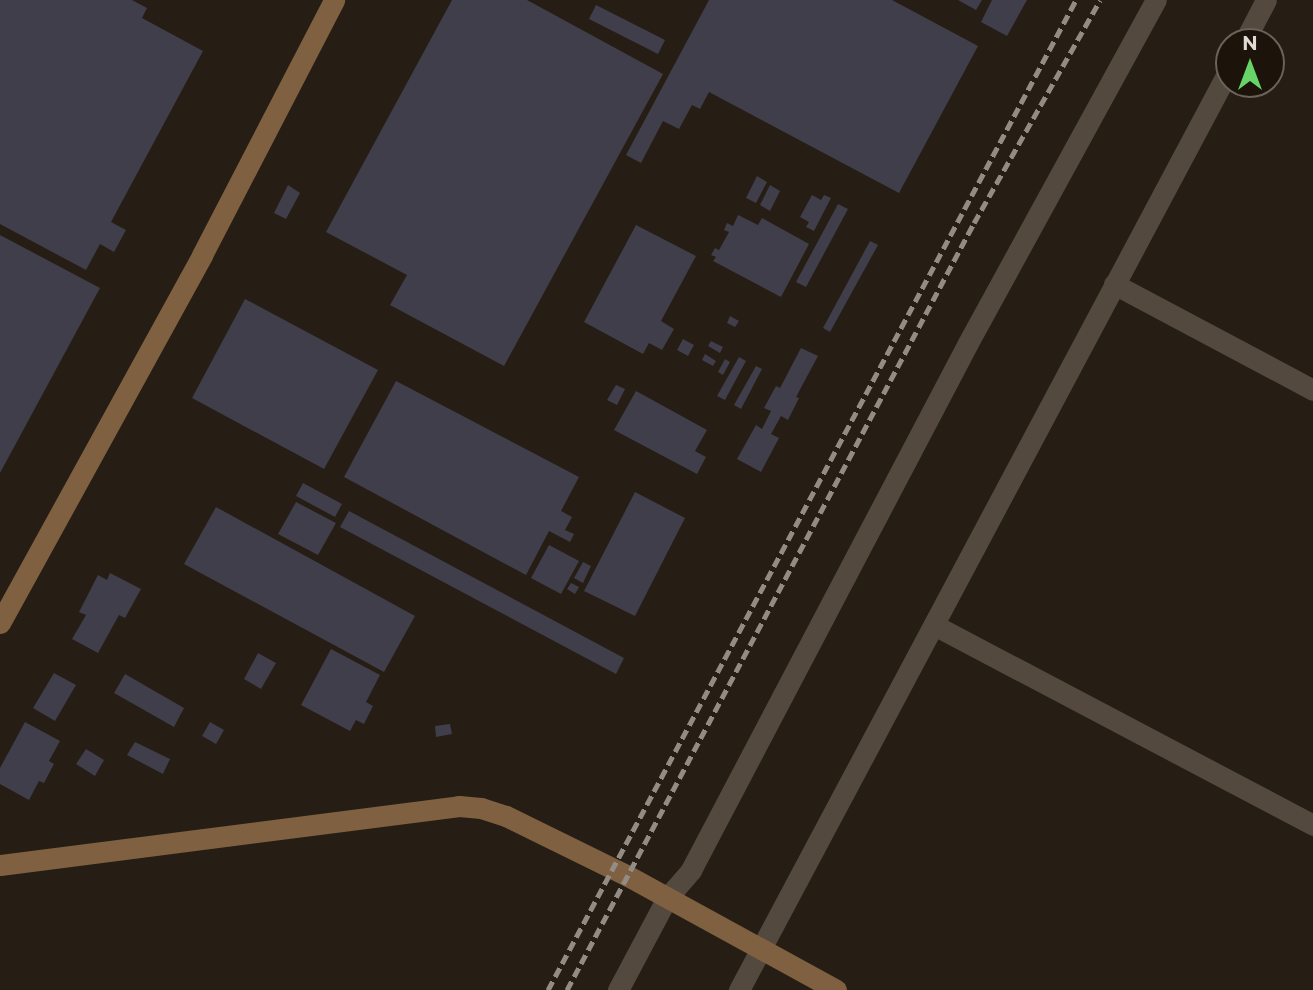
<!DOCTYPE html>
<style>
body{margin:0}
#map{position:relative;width:1313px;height:990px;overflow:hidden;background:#261d14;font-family:Montserrat,sans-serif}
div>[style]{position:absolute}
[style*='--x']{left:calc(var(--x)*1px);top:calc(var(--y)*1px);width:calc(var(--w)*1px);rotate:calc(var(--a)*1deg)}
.building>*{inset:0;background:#3f3e4a}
.street>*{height:21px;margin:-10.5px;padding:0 10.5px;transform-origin:10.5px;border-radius:10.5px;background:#53493f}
.secondary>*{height:21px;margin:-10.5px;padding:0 10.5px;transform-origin:10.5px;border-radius:10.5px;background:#7f6040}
.rail>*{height:5px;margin-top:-2.5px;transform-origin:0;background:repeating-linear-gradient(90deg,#938c85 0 10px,transparent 0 15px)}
span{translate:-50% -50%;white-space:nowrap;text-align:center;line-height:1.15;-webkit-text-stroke:7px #1c140b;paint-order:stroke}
.north{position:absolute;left:1215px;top:28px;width:70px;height:70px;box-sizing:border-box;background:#1c140b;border:2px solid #6a635b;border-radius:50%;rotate:0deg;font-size:19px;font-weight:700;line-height:28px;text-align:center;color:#e0dad4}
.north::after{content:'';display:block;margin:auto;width:24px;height:32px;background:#66d466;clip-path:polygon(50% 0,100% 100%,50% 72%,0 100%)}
</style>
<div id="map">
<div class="building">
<div style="clip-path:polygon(0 0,132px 0,147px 8px,142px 18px,203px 51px,111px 222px,126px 230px,114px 252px,100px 244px,86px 270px,0 224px)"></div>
<div style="clip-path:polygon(452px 0,527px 0,663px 74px,504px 366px,390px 305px,407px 275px,326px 232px)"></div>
<div style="clip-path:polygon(709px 0,892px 0,978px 46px,899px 193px,709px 92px,700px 109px,692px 105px,679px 129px,663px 121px,641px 163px,626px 155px)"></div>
<div style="clip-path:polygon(958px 0,982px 0,976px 10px)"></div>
<div style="clip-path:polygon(992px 0,1027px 0,1007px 36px,981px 22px)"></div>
<div style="clip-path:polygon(596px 5px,665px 40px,658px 54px,589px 19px)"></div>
<div style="clip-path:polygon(757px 176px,767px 182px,756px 203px,746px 198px)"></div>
<div style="clip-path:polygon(288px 185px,300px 193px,286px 219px,274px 213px)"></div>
<div style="clip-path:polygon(770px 185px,780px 191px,770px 211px,760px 205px)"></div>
<div style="clip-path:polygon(812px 195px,821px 200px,824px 195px,831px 198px,814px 231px,806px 227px,809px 222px,800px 217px)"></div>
<div style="clip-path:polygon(838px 204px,848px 209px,806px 287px,796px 282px)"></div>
<div style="clip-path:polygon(738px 215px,758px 225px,762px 218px,809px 244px,781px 297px,713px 261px,716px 257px,711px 255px,715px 248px,719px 250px,729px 232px,724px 230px,727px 223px,733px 226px)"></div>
<div style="clip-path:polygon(636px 225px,696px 256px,661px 321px,674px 329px,662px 350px,649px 343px,643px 354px,584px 322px)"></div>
<div style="clip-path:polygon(0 235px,100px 288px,0 473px)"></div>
<div style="clip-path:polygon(870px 241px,878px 245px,830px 332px,823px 328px)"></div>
<div style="clip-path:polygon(245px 299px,378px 370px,324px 469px,192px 398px)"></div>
<div style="clip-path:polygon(730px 316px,739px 321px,735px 327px,727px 323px)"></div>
<div style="clip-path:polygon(683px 339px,694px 345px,688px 356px,677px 350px)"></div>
<div style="clip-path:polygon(711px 341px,723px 347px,720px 353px,708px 346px)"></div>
<div style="clip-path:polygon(801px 348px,818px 356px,796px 397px,799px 398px,788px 420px,781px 416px,771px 434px,779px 438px,761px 472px,737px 459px,756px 425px,762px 429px,771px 411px,764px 408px,776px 386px,780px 388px)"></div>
<div style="clip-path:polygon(705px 354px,716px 361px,713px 366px,702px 360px)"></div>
<div style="clip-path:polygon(739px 357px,746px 361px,725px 400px,717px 396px)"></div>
<div style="clip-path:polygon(725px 359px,730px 362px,723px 375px,718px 372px)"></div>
<div style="clip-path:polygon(756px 366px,762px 369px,741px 409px,734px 405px)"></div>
<div style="clip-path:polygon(396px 381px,579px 477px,561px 511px,572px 517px,565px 530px,574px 534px,570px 542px,549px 531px,526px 575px,344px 477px)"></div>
<div style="clip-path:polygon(616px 385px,625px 389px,617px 405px,607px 400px)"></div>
<div style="clip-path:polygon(636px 391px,707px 430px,695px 451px,706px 457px,697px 474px,614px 430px)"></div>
<div style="clip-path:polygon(303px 483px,342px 504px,335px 517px,296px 496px)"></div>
<div style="clip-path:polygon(635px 492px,685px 518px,635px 616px,584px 591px)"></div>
<div style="clip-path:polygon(296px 502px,336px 523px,318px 555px,278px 534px)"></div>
<div style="clip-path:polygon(216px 507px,415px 616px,384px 672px,184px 564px)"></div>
<div style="clip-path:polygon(349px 511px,624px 658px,616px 674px,340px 527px)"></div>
<div style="clip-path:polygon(549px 545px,579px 561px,561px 594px,531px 578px)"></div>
<div style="clip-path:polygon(583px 562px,591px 566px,583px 583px,574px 578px)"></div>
<div style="clip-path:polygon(110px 573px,141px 589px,125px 618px,119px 615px,98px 653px,72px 639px,86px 615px,79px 612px,98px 575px,107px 580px)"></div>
<div style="clip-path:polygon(571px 583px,579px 587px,575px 594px,567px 589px)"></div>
<div style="clip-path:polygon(331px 649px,380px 675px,366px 702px,373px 706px,364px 724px,356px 720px,350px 731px,301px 705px)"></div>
<div style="clip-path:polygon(258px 653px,276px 663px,261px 689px,244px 679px)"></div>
<div style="clip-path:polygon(54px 673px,76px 685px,55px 721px,33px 708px)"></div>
<div style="clip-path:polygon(125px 674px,184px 708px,174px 727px,114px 693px)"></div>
<div style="clip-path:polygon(25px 722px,60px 741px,49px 761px,54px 764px,44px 783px,39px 781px,29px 800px,0 784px,0 768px)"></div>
<div style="clip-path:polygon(210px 722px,224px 730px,216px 744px,202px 736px)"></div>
<div style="clip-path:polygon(450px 724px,452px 734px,436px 737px,435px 726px)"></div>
<div style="clip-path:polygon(135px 742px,170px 759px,163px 774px,127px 755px)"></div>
<div style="clip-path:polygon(86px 749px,104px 760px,95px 776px,76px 764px)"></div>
</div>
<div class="street">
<div style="--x:1244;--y:42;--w:47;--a:-62.4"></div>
<div style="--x:1114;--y:284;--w:225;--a:28"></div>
<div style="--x:934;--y:625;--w:429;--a:27.8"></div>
<div style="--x:618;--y:990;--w:104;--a:-62"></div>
<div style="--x:667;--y:898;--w:37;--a:-49"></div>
<div style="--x:691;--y:870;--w:595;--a:-62.27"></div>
<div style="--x:968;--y:343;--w:391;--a:-61.3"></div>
<div style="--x:739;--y:990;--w:1042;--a:-61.96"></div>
</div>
<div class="secondary">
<div style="--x:0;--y:623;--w:420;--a:-61.2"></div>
<div style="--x:202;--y:255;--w:287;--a:-62.6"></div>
<div style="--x:0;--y:865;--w:463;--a:-7.3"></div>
<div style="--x:459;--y:806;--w:22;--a:5"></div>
<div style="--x:481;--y:808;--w:26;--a:18"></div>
<div style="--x:506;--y:816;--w:136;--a:26.2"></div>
<div style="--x:628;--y:876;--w:237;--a:28.7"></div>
</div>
<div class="rail">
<div style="--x:548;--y:990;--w:1122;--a:-61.93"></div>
<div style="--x:567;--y:990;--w:868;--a:-62.05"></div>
<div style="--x:974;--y:223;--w:256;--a:-60.5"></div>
</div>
<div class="north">N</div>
</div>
